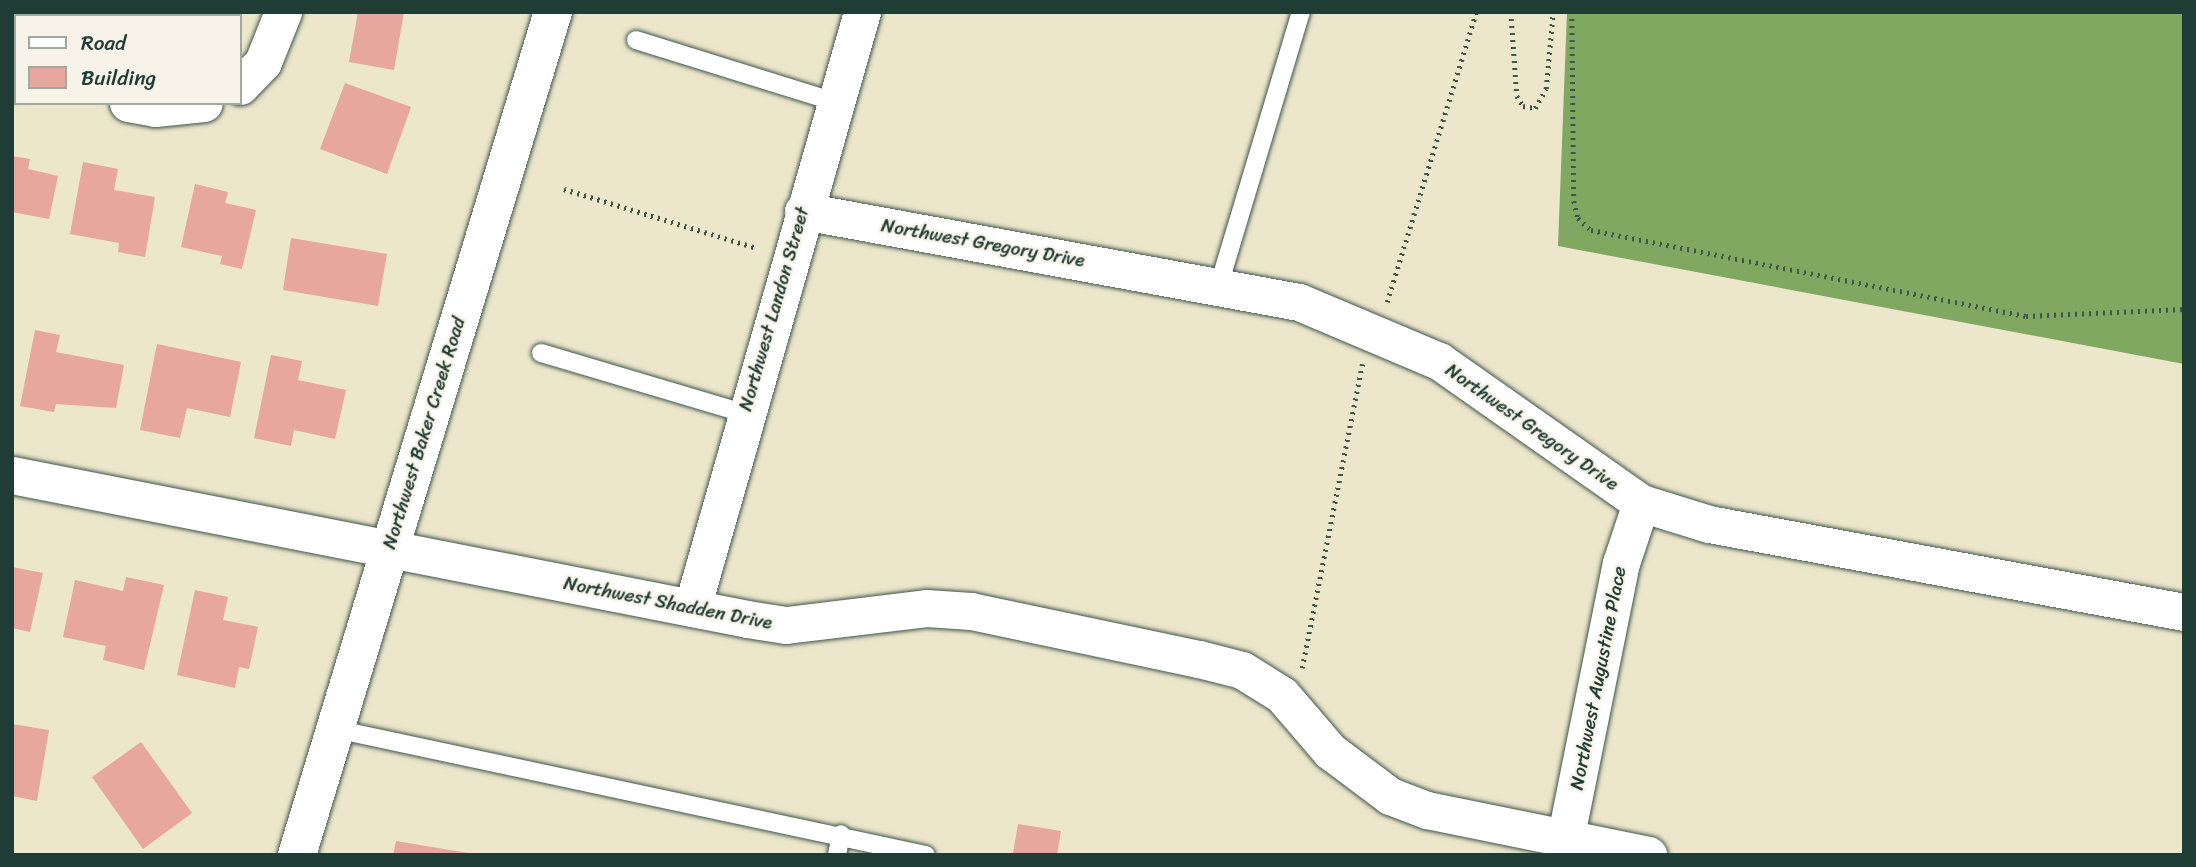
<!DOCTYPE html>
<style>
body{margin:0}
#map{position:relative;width:2196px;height:867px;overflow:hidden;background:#ece6cb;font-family:Sriracha,sans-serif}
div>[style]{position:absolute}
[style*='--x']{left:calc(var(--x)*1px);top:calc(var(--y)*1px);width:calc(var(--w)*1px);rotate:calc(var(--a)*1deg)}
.forest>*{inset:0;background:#80a860}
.building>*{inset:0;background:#e7a69e}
.path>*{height:4.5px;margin-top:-2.25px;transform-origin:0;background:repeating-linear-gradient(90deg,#3e564b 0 2px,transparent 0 7px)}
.roads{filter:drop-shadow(0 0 2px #3e564b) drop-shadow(0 0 2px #3e564b)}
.service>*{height:18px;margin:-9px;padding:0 9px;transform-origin:9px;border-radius:9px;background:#fff}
.minor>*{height:37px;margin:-18.5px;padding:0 18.5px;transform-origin:18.5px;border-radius:18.5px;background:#fff}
.secondary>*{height:38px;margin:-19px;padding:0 19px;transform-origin:19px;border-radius:19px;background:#fff}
span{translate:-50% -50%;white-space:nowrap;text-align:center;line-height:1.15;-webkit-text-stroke:5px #f7f3e8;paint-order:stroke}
.street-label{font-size:19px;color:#1f3d34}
.frame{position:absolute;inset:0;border:14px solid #1f3d34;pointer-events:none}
.legend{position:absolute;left:14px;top:14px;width:228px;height:91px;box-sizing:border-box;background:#f7f3e8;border:2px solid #a1aaa0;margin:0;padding:9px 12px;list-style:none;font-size:21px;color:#1f3d34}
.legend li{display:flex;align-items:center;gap:14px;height:35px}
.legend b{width:35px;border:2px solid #a1aaa0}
</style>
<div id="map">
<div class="forest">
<div style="clip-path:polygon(1567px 12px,2184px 12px,2184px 364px,1558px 246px)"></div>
</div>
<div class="building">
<div style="clip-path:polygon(78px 12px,115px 12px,77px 16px)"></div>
<div style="clip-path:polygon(135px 12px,183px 12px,134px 16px)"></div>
<div style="clip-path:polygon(358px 12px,404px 12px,394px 70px,349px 62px)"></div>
<div style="clip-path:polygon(345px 83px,411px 107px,387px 174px,320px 149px)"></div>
<div style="clip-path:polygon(12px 156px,30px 159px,28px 169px,58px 176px,49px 219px,12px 212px)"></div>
<div style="clip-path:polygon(83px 162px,118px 169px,114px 190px,155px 197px,145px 257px,118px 252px,119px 243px,70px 234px)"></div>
<div style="clip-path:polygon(195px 184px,228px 192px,225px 203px,256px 210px,242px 269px,220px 264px,222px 256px,181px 247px)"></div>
<div style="clip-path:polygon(291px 238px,387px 254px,378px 306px,283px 290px)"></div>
<div style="clip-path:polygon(35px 330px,60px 335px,56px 352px,124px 365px,116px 408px,56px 404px,54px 412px,20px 406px)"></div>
<div style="clip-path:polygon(157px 344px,241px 362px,230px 417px,187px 408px,180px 438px,140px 430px)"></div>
<div style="clip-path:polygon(271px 355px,302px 361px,298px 380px,346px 390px,335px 439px,294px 430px,291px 446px,254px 438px)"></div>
<div style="clip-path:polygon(12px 567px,43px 573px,30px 632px,12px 628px)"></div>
<div style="clip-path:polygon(126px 577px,164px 585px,144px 670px,103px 660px,106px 646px,63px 637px,75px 580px,123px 591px)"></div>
<div style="clip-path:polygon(195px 590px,228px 597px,223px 620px,258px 627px,249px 669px,239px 667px,235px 688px,177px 675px)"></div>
<div style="clip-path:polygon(12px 724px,49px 730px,37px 801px,12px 796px)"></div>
<div style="clip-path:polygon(141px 742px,192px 813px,143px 849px,92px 777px)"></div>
<div style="clip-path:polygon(1018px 824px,1061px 831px,1057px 855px,1013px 853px)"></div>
<div style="clip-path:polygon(396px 841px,468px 853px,468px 855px,393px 855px)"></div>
</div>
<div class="path">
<div style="--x:1511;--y:12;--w:84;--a:85.9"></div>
<div style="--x:1517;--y:96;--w:12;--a:59"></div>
<div style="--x:1523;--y:106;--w:12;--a:9"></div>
<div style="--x:1535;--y:108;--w:22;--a:-60"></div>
<div style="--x:1546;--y:89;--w:77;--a:-84.8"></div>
<div style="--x:1572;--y:12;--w:189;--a:89.4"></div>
<div style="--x:1574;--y:201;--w:17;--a:77"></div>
<div style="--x:1578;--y:218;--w:18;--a:43"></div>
<div style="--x:1591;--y:230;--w:443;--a:11.2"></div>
<div style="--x:2026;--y:316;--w:158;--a:-2.5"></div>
<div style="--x:564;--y:189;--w:202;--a:17"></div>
<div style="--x:1387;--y:302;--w:303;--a:-72.9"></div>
<div style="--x:1302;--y:668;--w:310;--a:-78.8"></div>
</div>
<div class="roads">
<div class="service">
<div style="--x:636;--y:40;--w:208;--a:17.3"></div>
<div style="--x:1219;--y:285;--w:285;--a:-73.3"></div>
<div style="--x:541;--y:353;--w:212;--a:16.5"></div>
<div style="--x:335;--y:729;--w:604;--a:12.04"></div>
<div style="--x:837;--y:855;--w:21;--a:-79"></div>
</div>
<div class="minor">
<div style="--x:12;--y:81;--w:4;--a:0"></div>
<div style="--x:240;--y:86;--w:33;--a:-46"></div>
<div style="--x:263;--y:62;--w:54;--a:-68.2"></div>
<div style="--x:128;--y:103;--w:27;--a:10"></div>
<div style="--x:155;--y:108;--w:49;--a:-5.8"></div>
<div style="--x:803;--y:211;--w:504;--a:10.4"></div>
<div style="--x:1299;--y:302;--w:152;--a:22.9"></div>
<div style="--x:1439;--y:361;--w:247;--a:35.1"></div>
<div style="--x:1641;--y:503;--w:71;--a:17.2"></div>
<div style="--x:1709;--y:524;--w:483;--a:10.5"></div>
<div style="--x:12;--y:475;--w:749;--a:11.08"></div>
<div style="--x:747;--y:619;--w:39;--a:9"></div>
<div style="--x:786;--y:625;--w:141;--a:-6.9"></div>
<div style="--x:926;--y:608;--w:45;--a:3.8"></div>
<div style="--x:971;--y:611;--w:233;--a:11.9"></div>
<div style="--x:1199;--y:659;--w:44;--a:14.3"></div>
<div style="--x:1242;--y:670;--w:47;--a:32"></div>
<div style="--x:1282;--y:695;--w:74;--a:49.4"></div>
<div style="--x:1330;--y:751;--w:75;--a:36.9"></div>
<div style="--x:1390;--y:796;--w:40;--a:21"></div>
<div style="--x:1427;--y:810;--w:226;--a:11.5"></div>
<div style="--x:692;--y:608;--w:620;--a:-74.08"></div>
<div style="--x:1562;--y:855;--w:298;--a:-78.6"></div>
<div style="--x:1621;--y:563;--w:63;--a:-71.6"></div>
</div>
<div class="secondary">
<div style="--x:297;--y:855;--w:881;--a:-73.11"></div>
</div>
</div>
<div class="street-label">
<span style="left:983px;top:243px;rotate:10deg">Northwest Gregory Drive</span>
<span style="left:774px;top:309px;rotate:-74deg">Northwest Landon Street</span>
<span style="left:1532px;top:427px;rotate:35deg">Northwest Gregory Drive</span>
<span style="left:424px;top:433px;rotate:-73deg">Northwest Baker Creek Road</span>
<span style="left:668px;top:603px;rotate:11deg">Northwest Shadden Drive</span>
<span style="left:1598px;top:678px;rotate:-79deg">Northwest Augustine Place</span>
</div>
<div class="frame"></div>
<ul class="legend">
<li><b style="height:9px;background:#fff"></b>Road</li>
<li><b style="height:19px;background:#e7a69e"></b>Building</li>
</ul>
</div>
